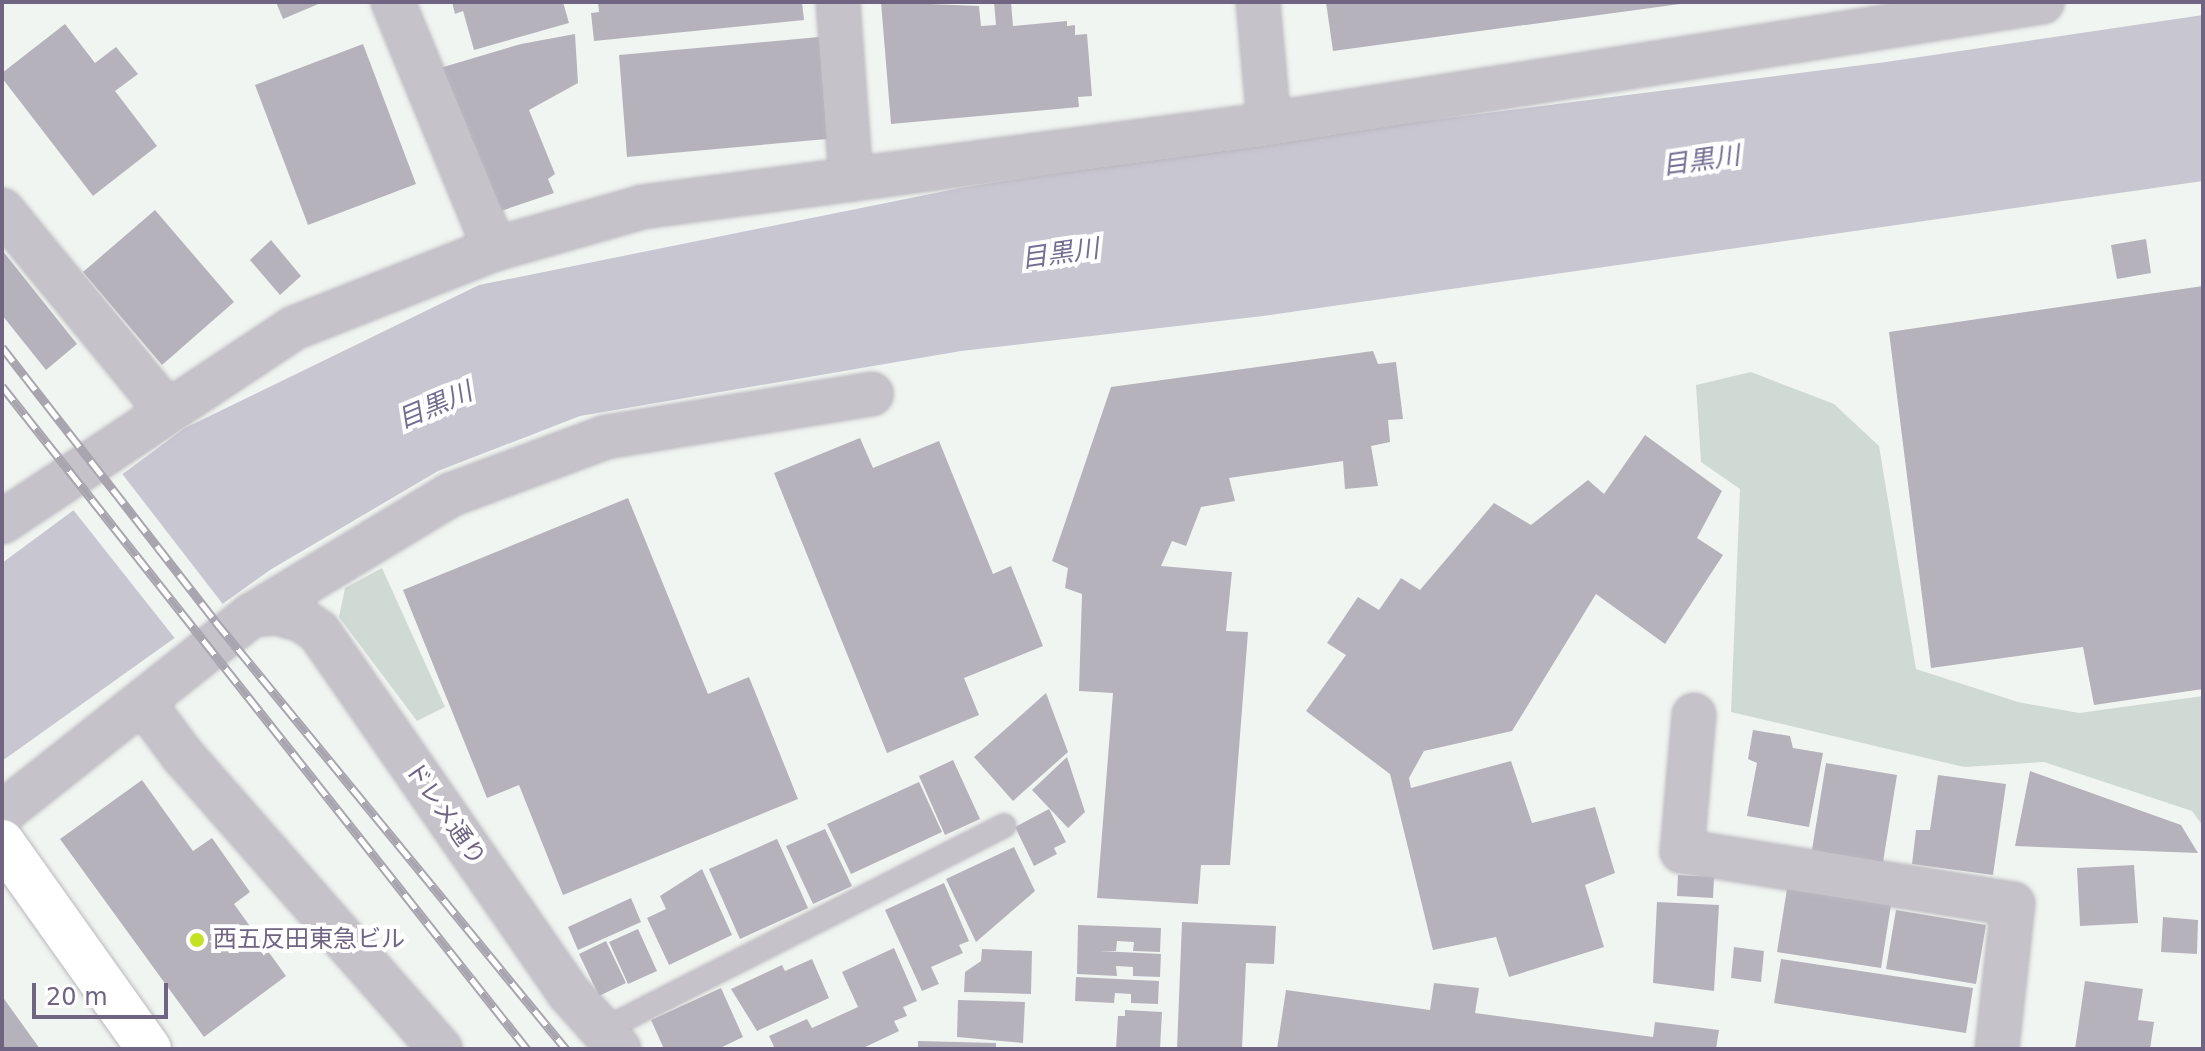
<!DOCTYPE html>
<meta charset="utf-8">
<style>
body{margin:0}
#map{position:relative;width:2205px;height:1051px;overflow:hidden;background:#f1f5f1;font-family:"DejaVu Sans","Noto Sans JP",sans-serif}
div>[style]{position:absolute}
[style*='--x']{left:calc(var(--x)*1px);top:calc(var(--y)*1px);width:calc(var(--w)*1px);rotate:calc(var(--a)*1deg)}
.green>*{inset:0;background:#d0dad5}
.water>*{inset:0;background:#c8c6d1}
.pier>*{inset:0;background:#f1f5f1}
.building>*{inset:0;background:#b5b2bc}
.roads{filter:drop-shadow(0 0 2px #bab7bf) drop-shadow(0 0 2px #bab7bf)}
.lane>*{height:22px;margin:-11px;padding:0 11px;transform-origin:11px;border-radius:11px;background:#c5c2c9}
.street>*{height:42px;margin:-21px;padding:0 21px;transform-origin:21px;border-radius:21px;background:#c5c2c9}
.secondary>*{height:44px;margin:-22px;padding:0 22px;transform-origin:22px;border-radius:22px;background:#fff}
.rail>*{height:9px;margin-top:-4.5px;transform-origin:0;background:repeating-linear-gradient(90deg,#fff 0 18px,#a8a5af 0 36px);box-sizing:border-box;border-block:2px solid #a8a5af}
.dots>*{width:22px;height:22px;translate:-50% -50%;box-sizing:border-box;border:4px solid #fff;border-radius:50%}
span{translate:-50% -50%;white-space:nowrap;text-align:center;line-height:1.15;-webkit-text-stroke:8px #fff;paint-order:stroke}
.street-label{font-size:24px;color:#6f6482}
.poi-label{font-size:24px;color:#6f6482}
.left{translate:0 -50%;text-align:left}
.water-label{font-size:26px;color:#756e93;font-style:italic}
.frame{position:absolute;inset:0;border:4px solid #6f6482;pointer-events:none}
.scale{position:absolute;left:32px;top:983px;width:136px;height:36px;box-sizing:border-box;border:4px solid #6f6482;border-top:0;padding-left:10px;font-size:24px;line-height:28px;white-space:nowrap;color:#6f6482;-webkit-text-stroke:6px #fff;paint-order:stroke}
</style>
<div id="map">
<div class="green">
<div style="clip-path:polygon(1751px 372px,1834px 404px,1879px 446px,1916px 669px,2018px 702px,2079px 713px,2203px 696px,2203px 826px,2192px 811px,2044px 762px,1964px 767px,1731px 712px,1740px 489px,1701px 462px,1696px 385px)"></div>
<div style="clip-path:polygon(382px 568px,445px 707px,417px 721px,339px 617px,345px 588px)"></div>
</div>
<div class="water">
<div style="clip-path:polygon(2203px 15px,2203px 181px,1263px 316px,961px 351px,580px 416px,438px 471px,270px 570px,2px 761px,2px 563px,185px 428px,479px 285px,960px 188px,1260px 142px,1886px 62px)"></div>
</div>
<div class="pier">
<div style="clip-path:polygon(120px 471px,225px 607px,177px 641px,71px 507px)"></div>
</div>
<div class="building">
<div style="clip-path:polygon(276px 2px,323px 2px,283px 19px)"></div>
<div style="clip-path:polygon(452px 2px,563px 2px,569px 23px,474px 50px,463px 11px,455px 14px)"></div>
<div style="clip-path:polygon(598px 2px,802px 2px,804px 20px,594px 41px,591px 13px,599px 12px)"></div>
<div style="clip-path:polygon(881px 2px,979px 6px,981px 26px,996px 25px,994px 2px,1011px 2px,1013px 26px,1067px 21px,1067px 26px,1075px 25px,1075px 35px,1087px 34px,1092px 96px,1078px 97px,1079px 107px,891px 124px)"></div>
<div style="clip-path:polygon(1326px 2px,1680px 2px,1680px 4px,1333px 51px)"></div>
<div style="clip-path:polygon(65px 24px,95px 63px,116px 47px,138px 74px,115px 91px,157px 146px,93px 196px,2px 78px,2px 73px)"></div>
<div style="clip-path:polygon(575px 34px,578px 83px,529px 110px,555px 174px,548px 179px,554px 193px,501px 211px,440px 68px,521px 44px)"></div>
<div style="clip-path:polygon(819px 37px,827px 139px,627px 157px,619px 55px)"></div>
<div style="clip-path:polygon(363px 44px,416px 184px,308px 225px,255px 85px)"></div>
<div style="clip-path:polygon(155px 210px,234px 302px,162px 365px,83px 272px)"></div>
<div style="clip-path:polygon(2146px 239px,2151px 273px,2117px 279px,2111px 245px)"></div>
<div style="clip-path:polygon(271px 240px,301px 276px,280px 295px,250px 260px)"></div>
<div style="clip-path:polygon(2px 250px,77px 344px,46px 370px,2px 315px)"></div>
<div style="clip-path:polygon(2203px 286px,2203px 689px,2094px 705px,2083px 647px,1931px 668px,1889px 332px)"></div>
<div style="clip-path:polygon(1373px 351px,1378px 364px,1396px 362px,1403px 419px,1388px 420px,1390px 442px,1371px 446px,1378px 486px,1345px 489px,1343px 461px,1229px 478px,1235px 501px,1201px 507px,1186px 546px,1172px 541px,1161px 566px,1232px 572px,1226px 631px,1248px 632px,1230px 865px,1201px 865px,1198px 904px,1097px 898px,1113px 693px,1079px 691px,1082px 594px,1065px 588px,1068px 568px,1052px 561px,1111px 387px)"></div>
<div style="clip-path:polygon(1645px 435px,1722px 491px,1697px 538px,1723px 555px,1665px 644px,1596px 594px,1512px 731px,1424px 751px,1409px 778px,1411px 788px,1511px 761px,1532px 823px,1595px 807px,1615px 873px,1585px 885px,1604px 947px,1509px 977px,1496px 937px,1433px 950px,1390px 774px,1306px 711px,1346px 655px,1327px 643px,1358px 597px,1379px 610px,1401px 578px,1420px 590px,1494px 503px,1531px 525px,1588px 480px,1604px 494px)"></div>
<div style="clip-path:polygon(860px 438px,873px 468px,939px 441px,993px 574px,1011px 566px,1043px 646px,964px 678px,979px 715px,887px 753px,774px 473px)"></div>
<div style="clip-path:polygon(628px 498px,708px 694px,749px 677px,798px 799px,563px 895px,519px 785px,487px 798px,403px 590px)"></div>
<div style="clip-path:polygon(1046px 693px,1068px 752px,1013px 801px,974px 757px)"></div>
<div style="clip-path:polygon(1753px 730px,1790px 736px,1793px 748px,1823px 753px,1809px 827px,1747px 816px,1757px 763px,1748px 759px)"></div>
<div style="clip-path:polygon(1067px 757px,1085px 812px,1068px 828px,1032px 790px)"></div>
<div style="clip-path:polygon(953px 760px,980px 819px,945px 835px,919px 776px)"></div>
<div style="clip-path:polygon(1826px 763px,1897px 775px,1883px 862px,1812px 850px)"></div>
<div style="clip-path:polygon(2030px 771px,2181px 825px,2198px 853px,2015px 846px)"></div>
<div style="clip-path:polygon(1938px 775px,2006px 784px,1993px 875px,1912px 864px,1916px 830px,1930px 830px)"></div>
<div style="clip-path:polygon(142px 780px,193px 851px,212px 838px,250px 892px,234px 904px,286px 976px,204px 1037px,60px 839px)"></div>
<div style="clip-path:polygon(919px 782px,942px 832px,851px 874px,827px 824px)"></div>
<div style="clip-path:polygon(1049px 809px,1066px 842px,1054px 848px,1057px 854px,1034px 866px,1015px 827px)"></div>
<div style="clip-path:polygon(825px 829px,852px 886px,813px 904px,786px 846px)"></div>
<div style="clip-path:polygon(777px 839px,808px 908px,740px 939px,709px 869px)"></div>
<div style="clip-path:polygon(1014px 847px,1035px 891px,976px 942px,946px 879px)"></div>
<div style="clip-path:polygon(2134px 865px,2138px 923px,2080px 926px,2077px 868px)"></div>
<div style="clip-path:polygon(702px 869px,732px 935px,669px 965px,647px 918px,666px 909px,660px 896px)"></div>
<div style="clip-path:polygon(1678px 875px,1714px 877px,1713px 898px,1677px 896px)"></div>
<div style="clip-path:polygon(944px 883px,969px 941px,959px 945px,963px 953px,931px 967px,939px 984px,922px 991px,885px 910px)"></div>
<div style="clip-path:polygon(1787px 889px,1891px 905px,1881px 968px,1777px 952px)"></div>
<div style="clip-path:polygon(631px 898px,641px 922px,578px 950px,568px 927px)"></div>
<div style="clip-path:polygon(1657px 902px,1719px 905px,1714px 991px,1653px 983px)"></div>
<div style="clip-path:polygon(1896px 910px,1986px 925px,1976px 984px,1886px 969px)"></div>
<div style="clip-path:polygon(2163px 917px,2198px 920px,2197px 954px,2161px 952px)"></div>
<div style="clip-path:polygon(1182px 922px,1276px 926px,1274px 964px,1246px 963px,1242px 1049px,1177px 1049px)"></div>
<div style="clip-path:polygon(1078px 925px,1161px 928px,1160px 952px,1133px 951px,1134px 942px,1117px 941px,1116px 951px,1100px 951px,1161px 954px,1160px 977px,1133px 976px,1133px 967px,1116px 966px,1117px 976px,1077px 974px)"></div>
<div style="clip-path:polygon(638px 929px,657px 971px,628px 984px,609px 942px)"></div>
<div style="clip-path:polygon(606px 941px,626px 983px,599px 996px,579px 954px)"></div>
<div style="clip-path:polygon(1734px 947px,1764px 951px,1761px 982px,1731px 978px)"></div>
<div style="clip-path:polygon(894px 948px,917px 1001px,903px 1007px,907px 1016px,894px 1021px,899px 1031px,861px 1049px,775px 1049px,769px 1036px,807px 1019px,812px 1028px,858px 1007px,842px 972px)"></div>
<div style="clip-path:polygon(982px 949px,1032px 951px,1031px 994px,964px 992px,965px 972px,981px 961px)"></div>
<div style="clip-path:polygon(812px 959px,829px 998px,757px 1031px,731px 989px,782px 965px,785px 971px)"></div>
<div style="clip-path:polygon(1781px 959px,1973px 988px,1966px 1033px,1774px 1003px)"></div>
<div style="clip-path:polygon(1076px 977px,1159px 981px,1158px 1004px,1131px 1003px,1131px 994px,1115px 993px,1114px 1003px,1075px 1001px)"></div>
<div style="clip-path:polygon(2085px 981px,2143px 989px,2138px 1020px,2154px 1022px,2150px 1049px,2075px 1049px)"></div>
<div style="clip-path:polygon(1434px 983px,1479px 988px,1475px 1013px,1653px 1037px,1655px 1022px,1719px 1030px,1716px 1049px,1277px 1049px,1286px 990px,1430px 1010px)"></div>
<div style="clip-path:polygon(721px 988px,743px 1037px,718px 1049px,664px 1049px,651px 1020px)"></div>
<div style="clip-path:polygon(2px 996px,40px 1049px,2px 1049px)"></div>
<div style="clip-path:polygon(958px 1000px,1025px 1002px,1023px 1043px,957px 1037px)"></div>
<div style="clip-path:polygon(1125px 1010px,1162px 1012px,1160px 1049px,1116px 1049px,1118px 1016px,1125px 1016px)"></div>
<div style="clip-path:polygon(918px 1041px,996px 1043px,996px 1049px,918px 1049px)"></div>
</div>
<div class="roads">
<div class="lane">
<div style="--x:603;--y:1030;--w:450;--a:-27"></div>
</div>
<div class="street">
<div style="--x:393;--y:2;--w:267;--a:67.6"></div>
<div style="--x:838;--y:2;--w:178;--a:85.8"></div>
<div style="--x:1258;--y:2;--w:122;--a:84.8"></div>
<div style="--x:2;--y:210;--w:259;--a:50.6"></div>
<div style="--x:2;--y:522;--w:351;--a:-33.6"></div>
<div style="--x:294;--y:328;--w:216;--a:-21.5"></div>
<div style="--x:495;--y:249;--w:153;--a:-15.9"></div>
<div style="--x:642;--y:207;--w:625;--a:-7.53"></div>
<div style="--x:1262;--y:125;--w:790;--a:-8.96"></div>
<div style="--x:252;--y:615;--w:25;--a:-5"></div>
<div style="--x:277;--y:613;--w:26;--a:16"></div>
<div style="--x:302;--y:620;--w:21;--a:35"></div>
<div style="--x:319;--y:632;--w:438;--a:55.3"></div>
<div style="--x:568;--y:992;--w:76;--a:48.2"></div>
<div style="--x:143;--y:702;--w:67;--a:53.5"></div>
<div style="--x:183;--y:756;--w:390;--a:48.7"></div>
<div style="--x:1694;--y:715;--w:137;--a:95"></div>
<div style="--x:1682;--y:851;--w:335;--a:9.1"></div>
<div style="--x:2013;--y:904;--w:146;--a:96.3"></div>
<div style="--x:2;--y:813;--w:319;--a:-38.4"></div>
<div style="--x:252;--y:615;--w:232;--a:-31.2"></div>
<div style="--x:450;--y:495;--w:166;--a:-20.4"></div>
<div style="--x:606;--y:437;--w:269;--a:-9.2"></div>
</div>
<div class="secondary">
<div style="--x:2;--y:842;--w:254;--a:54.6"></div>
</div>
</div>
<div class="rail">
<div style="--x:2;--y:347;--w:347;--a:52.1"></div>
<div style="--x:215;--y:621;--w:554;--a:50.65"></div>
<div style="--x:2;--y:386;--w:846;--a:51.63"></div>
</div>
<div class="dots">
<div style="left:197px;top:940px;background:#c5e124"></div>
</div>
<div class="street-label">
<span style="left:445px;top:814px;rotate:55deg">ドレメ通り</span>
</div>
<div class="poi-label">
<span class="left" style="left:213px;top:940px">西五反田東急ビル</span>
</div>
<div class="water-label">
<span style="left:1701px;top:161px;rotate:-8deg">目黒川</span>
<span style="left:1060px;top:254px;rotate:-8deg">目黒川</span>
<span style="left:435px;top:406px;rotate:-23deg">目黒川</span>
</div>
<div class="frame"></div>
<div class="scale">20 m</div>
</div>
